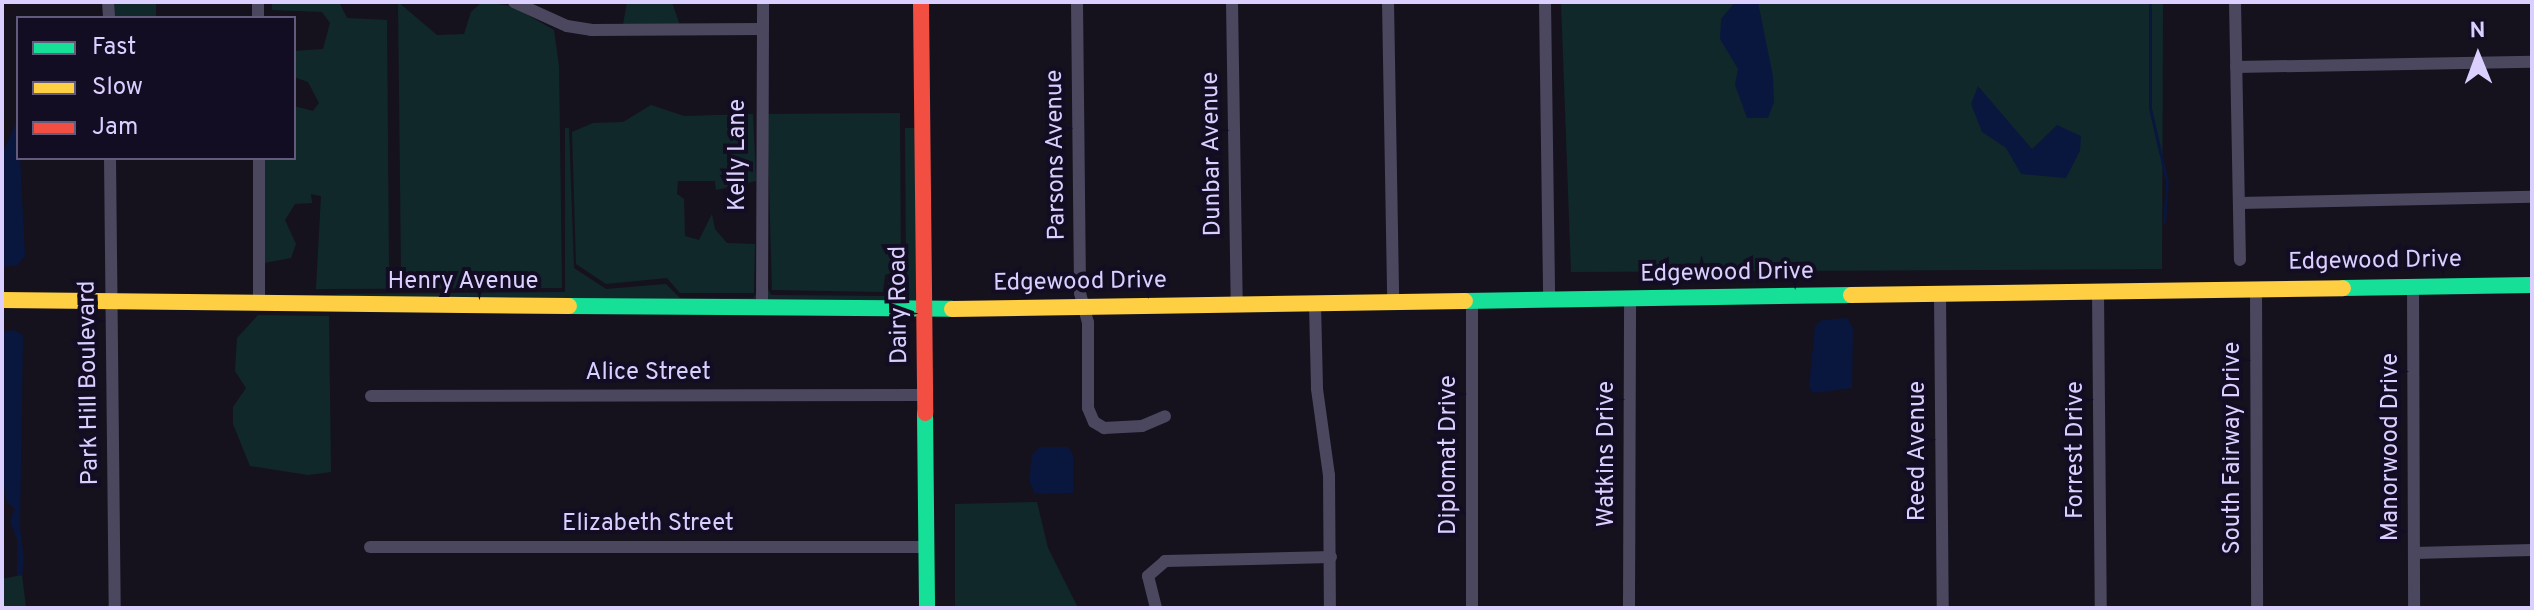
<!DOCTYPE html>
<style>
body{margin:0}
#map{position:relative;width:2534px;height:610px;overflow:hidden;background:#15121e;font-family:Overpass,sans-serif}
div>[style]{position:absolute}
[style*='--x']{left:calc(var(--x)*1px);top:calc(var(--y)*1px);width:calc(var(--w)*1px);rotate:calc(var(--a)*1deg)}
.green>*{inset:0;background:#11282b}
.water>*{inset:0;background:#09173e}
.stream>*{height:3px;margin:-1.5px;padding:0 1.5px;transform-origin:1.5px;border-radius:1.5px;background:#09173e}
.street>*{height:12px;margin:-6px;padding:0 6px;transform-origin:6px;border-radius:6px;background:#4b475f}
.fast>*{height:16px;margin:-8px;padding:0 8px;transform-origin:8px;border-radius:8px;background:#16e098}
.slow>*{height:16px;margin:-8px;padding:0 8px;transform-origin:8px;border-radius:8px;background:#ffcf43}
.jam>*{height:16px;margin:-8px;padding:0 8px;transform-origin:8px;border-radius:8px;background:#f24e42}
span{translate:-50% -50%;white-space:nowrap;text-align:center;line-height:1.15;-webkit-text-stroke:8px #130d23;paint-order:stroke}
.street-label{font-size:24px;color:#dacfff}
.frame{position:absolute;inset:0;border:4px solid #dacfff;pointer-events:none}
.legend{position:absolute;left:16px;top:16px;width:280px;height:144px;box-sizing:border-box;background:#130d23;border:2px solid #635b7b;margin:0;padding:10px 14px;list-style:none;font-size:24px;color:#dacfff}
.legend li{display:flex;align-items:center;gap:16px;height:40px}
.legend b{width:40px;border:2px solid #635b7b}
.north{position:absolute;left:2438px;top:16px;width:80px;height:80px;-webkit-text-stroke:6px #130d23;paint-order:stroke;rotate:359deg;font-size:22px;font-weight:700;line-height:32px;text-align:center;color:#dacfff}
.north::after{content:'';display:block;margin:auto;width:28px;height:36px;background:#dacfff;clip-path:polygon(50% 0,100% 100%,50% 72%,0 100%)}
</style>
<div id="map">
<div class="green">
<div style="clip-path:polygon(114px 2px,156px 2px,156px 18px,114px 18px)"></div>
<div style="clip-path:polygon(272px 2px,339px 2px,347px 18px,387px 20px,389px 267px,401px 269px,398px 2px,437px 35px,464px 34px,471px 12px,482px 2px,512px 6px,554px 30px,559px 66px,562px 288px,316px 289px,321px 196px,311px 194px,312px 203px,295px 204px,285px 220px,296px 244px,291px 258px,264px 263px,263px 158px,294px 158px,294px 106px,313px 111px,319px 103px,308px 82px,294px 77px,294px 51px,323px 49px,330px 23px,322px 12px,272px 10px)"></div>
<div style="clip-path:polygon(627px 2px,672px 2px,680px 26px,623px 25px)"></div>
<div style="clip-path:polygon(1561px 2px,2163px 2px,2162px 269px,1571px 272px)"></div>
<div style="clip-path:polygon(651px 105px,684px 116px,753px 114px,756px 181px,716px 190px,715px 181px,678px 181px,677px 194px,684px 199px,685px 236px,699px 240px,712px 214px,715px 229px,727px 243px,755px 244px,754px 293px,680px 293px,667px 278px,606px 284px,576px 264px,572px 132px,593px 123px,623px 122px)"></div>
<div style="clip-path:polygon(900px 113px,901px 269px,885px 275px,883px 292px,772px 290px,767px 114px)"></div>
<div style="clip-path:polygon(565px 128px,569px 128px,574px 268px,606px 289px,666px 284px,680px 298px,753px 298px,765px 283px,771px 295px,886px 296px,889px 278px,906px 269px,905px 128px,915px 128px,918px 303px,381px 301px,333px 294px,565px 292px)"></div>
<div style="clip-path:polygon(258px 315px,329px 316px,331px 472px,308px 475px,250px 466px,233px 424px,233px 407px,246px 388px,235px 371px,237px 338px)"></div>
<div style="clip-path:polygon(1037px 502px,1048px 548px,1078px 608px,955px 608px,955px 504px)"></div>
<div style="clip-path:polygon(22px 575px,26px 608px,2px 608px,2px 579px)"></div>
</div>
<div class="water">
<div style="clip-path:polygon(1735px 2px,1758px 2px,1773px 76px,1774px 102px,1768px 118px,1747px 118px,1735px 85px,1738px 69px,1720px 39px,1721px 19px)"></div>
<div style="clip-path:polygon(1978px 86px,2032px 149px,2057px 125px,2081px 136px,2080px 151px,2066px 178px,2021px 174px,2006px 148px,1982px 132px,1971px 104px)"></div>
<div style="clip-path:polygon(18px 118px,25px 256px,18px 265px,2px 267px,2px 155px)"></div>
<div style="clip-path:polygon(1847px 318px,1853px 328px,1852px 388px,1813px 393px,1809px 387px,1815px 326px,1822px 320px)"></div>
<div style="clip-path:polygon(14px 330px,23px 335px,20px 527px,24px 560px,22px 575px,17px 576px,17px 539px,10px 521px,15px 509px,6px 501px,2px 471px,2px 332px)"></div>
<div style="clip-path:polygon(1040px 447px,1068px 447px,1073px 455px,1073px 493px,1035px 494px,1029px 480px,1032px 455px)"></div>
</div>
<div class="stream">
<div style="--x:2150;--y:2;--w:106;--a:90"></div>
<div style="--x:2150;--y:108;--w:76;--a:77.1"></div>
<div style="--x:2167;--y:182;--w:40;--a:94.3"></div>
</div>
<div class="street">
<div style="--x:108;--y:2;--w:16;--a:86"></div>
<div style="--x:258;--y:2;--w:16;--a:90"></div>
<div style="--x:514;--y:2;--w:58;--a:24.4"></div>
<div style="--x:567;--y:26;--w:24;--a:9"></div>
<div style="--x:591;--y:30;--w:170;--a:-0.3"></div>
<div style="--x:1077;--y:2;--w:291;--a:89.4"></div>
<div style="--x:1080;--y:293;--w:30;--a:75"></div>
<div style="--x:1088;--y:322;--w:86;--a:90"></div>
<div style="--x:1088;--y:408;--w:15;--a:67"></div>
<div style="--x:1094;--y:422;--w:12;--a:31"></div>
<div style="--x:1104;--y:428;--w:38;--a:-3"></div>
<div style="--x:1142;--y:426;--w:25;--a:-23"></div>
<div style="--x:1232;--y:2;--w:304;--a:89.1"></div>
<div style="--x:1388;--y:2;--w:301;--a:89"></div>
<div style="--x:1545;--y:2;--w:299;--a:89.2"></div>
<div style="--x:2235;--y:2;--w:258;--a:88.9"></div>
<div style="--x:2236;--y:67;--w:296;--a:-1"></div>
<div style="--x:110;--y:158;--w:450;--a:89.4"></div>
<div style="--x:259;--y:158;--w:142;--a:90"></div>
<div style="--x:2239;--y:203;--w:293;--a:-1.2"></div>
<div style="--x:2413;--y:286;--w:322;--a:89.8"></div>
<div style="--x:2256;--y:288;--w:320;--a:89.8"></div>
<div style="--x:2098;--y:292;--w:316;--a:89.5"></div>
<div style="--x:1940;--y:294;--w:314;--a:89.5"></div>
<div style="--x:1472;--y:303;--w:305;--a:90"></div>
<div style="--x:1315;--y:305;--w:84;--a:88.6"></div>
<div style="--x:1317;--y:389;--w:87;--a:82.1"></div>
<div style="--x:1329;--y:475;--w:133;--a:89.6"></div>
<div style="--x:762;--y:308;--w:306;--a:-89.8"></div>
<div style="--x:371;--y:396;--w:553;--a:-0.1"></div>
<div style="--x:370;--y:547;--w:556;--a:0"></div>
<div style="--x:2414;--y:553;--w:118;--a:-1.5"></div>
<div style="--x:1156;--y:608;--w:33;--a:-104"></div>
<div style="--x:1148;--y:576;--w:23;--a:-41"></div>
<div style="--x:1165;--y:561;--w:166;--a:-1.4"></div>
<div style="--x:1629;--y:608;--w:308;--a:-89.8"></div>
</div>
<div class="fast">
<div style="--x:2343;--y:288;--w:189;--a:-0.9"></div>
<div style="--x:1465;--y:301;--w:386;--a:-0.9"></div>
<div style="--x:569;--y:306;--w:383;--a:0.4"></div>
<div style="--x:925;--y:413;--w:195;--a:89.4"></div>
</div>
<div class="slow">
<div style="--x:1851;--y:295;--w:492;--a:-0.8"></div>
<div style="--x:2;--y:300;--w:567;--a:0.61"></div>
<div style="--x:952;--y:309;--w:513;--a:-0.89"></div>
</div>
<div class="jam">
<div style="--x:921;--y:2;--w:411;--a:89.4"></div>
</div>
<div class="street-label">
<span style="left:1213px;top:154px;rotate:-91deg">Dunbar Avenue</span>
<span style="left:739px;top:155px;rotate:-90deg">Kelly Lane</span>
<span style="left:1057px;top:155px;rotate:-91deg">Parsons Avenue</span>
<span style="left:2375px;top:262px;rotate:-1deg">Edgewood Drive</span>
<span style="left:1727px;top:274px;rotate:-1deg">Edgewood Drive</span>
<span style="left:463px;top:283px">Henry Avenue</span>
<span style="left:1080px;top:283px;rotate:-1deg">Edgewood Drive</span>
<span style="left:900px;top:305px;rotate:-91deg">Dairy Road</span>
<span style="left:648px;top:374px">Alice Street</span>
<span style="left:90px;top:383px;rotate:-91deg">Park Hill Boulevard</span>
<span style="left:2392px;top:447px;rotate:-90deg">Manorwood Drive</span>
<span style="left:2234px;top:448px;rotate:-90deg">South Fairway Drive</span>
<span style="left:2077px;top:450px;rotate:-90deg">Forrest Drive</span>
<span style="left:1919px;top:451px;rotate:-90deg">Reed Avenue</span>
<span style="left:1608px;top:454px;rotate:-90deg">Watkins Drive</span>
<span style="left:1450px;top:455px;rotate:-90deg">Diplomat Drive</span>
<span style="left:648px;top:525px">Elizabeth Street</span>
</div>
<div class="frame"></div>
<ul class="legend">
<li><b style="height:10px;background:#16e098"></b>Fast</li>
<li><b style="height:10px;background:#ffcf43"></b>Slow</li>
<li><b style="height:10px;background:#f24e42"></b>Jam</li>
</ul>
<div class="north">N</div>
</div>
